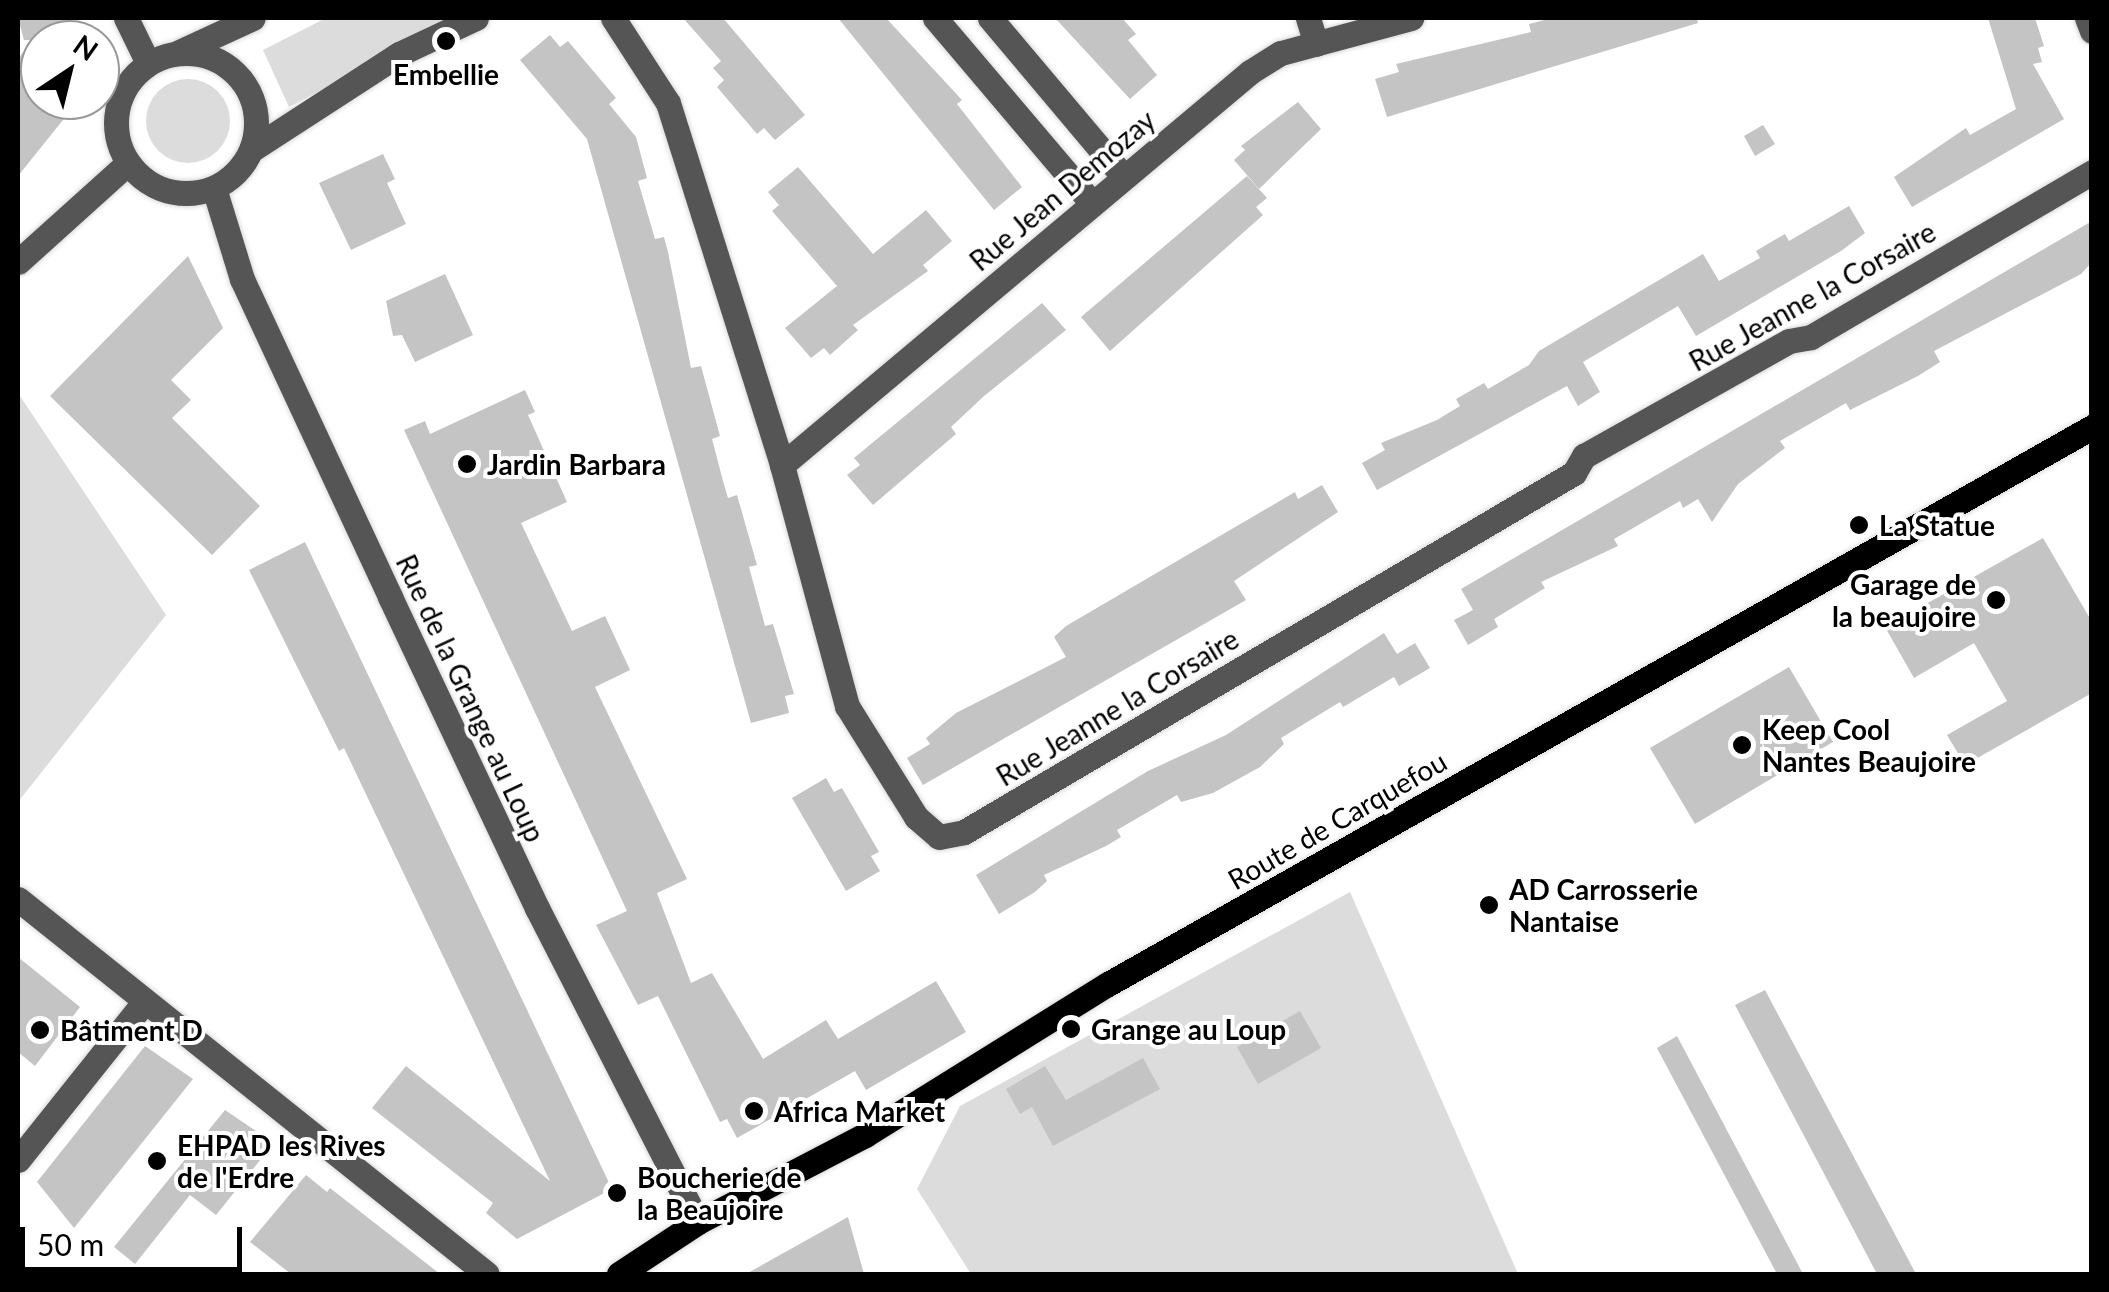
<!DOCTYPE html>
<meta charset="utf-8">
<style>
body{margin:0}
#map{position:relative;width:2109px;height:1292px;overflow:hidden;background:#fff;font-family:Lato,sans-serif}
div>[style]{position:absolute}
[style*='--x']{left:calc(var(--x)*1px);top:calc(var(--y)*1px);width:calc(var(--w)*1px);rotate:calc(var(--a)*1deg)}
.green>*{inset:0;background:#dcdcdc}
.round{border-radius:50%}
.building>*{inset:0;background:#c4c4c4}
.roads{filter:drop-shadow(0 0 2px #dbdbdb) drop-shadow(0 0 2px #dbdbdb)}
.minor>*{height:25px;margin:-12.5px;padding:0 12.5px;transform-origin:12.5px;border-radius:12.5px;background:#555}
.minor>.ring{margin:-12.5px;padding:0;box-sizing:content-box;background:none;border:25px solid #555;border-radius:50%}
.major>*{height:25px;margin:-12.5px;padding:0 12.5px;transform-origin:12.5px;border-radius:12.5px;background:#000}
.dots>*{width:28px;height:28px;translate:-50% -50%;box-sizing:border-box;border:5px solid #fff;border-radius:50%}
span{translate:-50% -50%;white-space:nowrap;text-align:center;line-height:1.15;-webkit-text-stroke:8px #fff;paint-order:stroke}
.poi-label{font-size:28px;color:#000;font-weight:700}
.left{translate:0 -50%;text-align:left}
.right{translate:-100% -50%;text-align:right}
.street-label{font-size:28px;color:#000}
.frame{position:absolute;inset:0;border:20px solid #000;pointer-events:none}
.north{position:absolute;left:20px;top:20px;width:100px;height:100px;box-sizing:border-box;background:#fff;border:2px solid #999;border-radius:50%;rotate:35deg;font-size:28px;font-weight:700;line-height:40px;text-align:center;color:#000}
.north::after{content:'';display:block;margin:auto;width:35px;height:45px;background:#000;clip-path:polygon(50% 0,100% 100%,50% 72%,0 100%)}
.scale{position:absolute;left:20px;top:1227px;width:222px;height:45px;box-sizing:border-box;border:5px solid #000;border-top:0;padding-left:12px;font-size:30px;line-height:35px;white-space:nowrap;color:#000;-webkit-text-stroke:8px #fff;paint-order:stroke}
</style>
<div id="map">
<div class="green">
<div style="clip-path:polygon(326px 18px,457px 18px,289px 107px,263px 50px)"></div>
<div class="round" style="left:146px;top:79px;width:84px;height:84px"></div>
<div style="clip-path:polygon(18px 393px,166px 615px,18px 802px)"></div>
<div style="clip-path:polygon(1350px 892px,1518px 1274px,971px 1274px,917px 1189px,960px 1106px)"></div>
</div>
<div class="building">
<div style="clip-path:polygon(18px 18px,68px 18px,75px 40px,40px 40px,40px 100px,79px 100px,18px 176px,18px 59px,32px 40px,24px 40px)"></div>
<div style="clip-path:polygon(683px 18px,723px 18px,805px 115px,775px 140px,764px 128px,757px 134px,717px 87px,724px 80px,713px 68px,721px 61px)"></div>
<div style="clip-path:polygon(838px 18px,886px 18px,962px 100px,957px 104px,1022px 187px,994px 210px)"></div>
<div style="clip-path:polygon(1055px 18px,1122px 18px,1136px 34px,1128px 40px,1157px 75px,1130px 99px)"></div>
<div style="clip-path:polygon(1552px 18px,1697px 18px,1698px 23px,1387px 117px,1375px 79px,1399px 72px,1396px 64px,1531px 32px,1529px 24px)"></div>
<div style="clip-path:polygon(1988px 18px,2035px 18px,2044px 46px,2038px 48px,2042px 62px,2033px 64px,2064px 119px,1912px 207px,1894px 177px,1966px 128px,1970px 135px,2016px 109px)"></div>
<div style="clip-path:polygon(550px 35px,560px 47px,568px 41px,616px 98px,609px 104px,636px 137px,647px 178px,638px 181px,655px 239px,664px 237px,668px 252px,691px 368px,701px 366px,720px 436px,712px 439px,723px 481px,728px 498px,737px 495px,757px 565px,749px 567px,765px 626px,773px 624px,794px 694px,785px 696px,789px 713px,751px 723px,587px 139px,520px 60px)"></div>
<div style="clip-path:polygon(1298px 102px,1321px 129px,1259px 189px,1234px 160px,1245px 150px,1241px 146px)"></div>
<div style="clip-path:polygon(1763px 125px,1775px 144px,1755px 156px,1744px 136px)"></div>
<div style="clip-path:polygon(383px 154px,395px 179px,387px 183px,406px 224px,351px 250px,319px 183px)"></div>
<div style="clip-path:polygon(798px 167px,873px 254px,926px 210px,952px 241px,923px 265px,928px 271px,853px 325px,858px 330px,830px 355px,824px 348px,811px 358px,785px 328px,837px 286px,772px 211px,779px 205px,768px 192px)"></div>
<div style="clip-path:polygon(1247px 176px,1267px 198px,1256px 207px,1263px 215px,1110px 351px,1081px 317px)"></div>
<div style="clip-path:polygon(1849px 206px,1865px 233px,1841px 251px,1696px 336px,1678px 306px,1583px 362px,1600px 392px,1578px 406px,1567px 386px,1377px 490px,1362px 463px,1385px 450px,1381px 443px,1437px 420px,1460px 406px,1456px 399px,1484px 383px,1488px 389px,1529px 365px,1539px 351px,1703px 254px,1719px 281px,1760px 258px,1756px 251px,1771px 242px,1785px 234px,1789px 241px)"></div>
<div style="clip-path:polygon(2092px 221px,2092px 262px,2081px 274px,1934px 351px,1940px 362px,1918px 376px,1850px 410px,1846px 403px,1780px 441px,1785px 448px,1738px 484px,1712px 522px,1698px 499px,1683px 508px,1680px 501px,1614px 539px,1618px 546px,1541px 582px,1545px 588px,1494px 619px,1498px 627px,1468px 645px,1454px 620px,1473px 610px,1461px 589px)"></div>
<div style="clip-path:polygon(188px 256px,223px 328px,171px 380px,191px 400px,172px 418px,260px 506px,212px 555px,50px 396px)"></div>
<div style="clip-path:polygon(445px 274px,473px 335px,415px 362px,402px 335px,393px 336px,386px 301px)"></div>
<div style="clip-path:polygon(1042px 303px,1066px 330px,984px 396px,951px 427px,956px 434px,873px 505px,847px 475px,860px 465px,854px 458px)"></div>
<div style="clip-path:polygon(525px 390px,535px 412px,528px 415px,567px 502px,521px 523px,572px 631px,605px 616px,630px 670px,595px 687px,687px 879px,657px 893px,691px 983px,712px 973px,763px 1059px,826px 1020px,838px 1039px,936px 981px,966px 1032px,866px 1090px,855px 1071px,737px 1138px,727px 1119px,720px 1122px,658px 996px,638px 1005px,596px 925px,627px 911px,404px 430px,425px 421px,430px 434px)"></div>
<div style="clip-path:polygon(1322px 485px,1338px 512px,1234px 581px,1246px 600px,923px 785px,907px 758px,930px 744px,926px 738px,956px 713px,1066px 657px,1054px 637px,1066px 626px,1295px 492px,1298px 499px)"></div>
<div style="clip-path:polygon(2043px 538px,2092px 622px,2092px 693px,1965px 765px,1947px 735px,2007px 701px,1974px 643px,1914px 678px,1885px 627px)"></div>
<div style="clip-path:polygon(305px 542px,612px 1189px,517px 1239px,486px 1213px,493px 1203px,372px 1108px,406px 1066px,550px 1181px,344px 748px,339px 751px,249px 570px)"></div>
<div style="clip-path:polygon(1384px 633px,1397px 654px,1415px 643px,1430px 668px,1399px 686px,1394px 677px,1343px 707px,1340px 702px,1281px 738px,1284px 744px,1260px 767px,1213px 793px,1181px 802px,1177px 795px,1117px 830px,1121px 837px,1106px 846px,1044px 875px,1047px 881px,1035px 892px,999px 914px,976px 875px,1148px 771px,1226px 735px)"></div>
<div style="clip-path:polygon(1789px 667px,1833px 742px,1695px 824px,1650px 748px)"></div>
<div style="clip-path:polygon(826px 778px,834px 792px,842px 788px,879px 852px,871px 856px,880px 871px,846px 891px,792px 798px)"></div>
<div style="clip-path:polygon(18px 957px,80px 1007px,35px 1066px,18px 1052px)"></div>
<div style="clip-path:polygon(1765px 990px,1916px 1274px,1877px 1274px,1735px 1005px)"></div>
<div style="clip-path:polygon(1300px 1011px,1321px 1048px,1258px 1084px,1237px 1047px)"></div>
<div style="clip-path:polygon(1677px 1036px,1803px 1274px,1777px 1274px,1657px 1048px)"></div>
<div style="clip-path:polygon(145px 1046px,193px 1079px,74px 1228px,37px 1182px)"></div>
<div style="clip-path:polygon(1143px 1058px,1160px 1089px,1053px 1146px,1032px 1107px,1020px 1114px,1006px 1089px,1045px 1066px,1066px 1100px)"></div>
<div style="clip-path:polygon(225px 1110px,274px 1143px,216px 1215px,190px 1195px,135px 1264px,114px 1247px)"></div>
<div style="clip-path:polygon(306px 1175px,327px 1192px,330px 1188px,440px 1274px,291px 1274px,250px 1242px)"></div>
<div style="clip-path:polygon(848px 1217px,864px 1274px,746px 1274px)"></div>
</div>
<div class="roads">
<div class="minor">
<div style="--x:126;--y:18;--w:50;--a:63.9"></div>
<div style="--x:613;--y:18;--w:101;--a:57.1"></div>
<div style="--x:668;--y:103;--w:380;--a:72.5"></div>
<div style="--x:782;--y:465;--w:250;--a:74.9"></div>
<div style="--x:847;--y:706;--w:131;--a:58.1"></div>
<div style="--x:916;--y:817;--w:30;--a:41"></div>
<div style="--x:939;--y:837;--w:25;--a:-11"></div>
<div style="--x:964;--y:832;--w:708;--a:-30.48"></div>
<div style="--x:1574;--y:473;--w:20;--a:-60"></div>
<div style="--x:1584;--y:456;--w:235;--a:-29.3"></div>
<div style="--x:1789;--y:341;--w:22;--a:-10"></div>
<div style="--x:1811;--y:337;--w:326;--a:-30.4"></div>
<div style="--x:935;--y:18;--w:243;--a:49.7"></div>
<div style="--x:990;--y:18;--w:207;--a:49.9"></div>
<div style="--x:1308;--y:18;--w:27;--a:73"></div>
<div style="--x:2087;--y:18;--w:14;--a:69"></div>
<div style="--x:179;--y:52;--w:81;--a:-24.7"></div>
<div class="ring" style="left:116px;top:53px;width:115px;height:115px"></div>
<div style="--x:251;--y:150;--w:176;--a:-33"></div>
<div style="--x:399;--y:54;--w:85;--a:-25.1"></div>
<div style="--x:214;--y:188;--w:95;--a:72.9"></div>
<div style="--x:242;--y:279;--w:351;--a:65"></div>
<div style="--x:390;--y:597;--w:344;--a:64.7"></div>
<div style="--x:537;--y:908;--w:353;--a:62.9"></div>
<div style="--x:18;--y:262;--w:147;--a:-42"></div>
<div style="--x:782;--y:465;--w:611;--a:-40.02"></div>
<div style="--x:1250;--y:72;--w:36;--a:-32"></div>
<div style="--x:1281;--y:53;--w:135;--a:-15.1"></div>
<div style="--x:18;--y:899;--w:600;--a:38.64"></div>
<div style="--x:18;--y:1160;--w:203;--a:-51.4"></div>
</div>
<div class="major">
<div style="--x:619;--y:1274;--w:95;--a:-33.4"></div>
<div style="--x:698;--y:1222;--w:188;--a:-27.5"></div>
<div style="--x:865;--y:1135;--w:286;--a:-31.9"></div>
<div style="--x:1108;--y:984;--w:1131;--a:-29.51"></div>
</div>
</div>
<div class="dots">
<div style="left:446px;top:41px;background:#000"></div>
<div style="left:467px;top:464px;background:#000"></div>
<div style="left:1859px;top:525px;background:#000"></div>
<div style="left:1996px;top:600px;background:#000"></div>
<div style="left:1742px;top:745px;background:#000"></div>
<div style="left:1489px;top:905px;background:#000"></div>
<div style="left:1071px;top:1029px;background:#000"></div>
<div style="left:40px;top:1030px;background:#000"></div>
<div style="left:754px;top:1111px;background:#000"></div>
<div style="left:157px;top:1161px;background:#000"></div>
<div style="left:617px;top:1193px;background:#000"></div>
</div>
<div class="poi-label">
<span style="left:446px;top:74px">Embellie</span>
<span class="left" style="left:487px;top:464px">Jardin Barbara</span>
<span class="left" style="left:1879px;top:525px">La Statue</span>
<span class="right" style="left:1976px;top:600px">Garage de<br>la beaujoire</span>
<span class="left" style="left:1762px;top:745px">Keep Cool<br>Nantes Beaujoire</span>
<span class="left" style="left:1509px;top:905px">AD Carrosserie<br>Nantaise</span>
<span class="left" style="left:1091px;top:1029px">Grange au Loup</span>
<span class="left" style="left:60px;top:1030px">Bâtiment D</span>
<span class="left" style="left:774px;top:1111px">Africa Market</span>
<span class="left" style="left:177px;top:1161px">EHPAD les Rives<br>de l'Erdre</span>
<span class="left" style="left:637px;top:1193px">Boucherie de<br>la Beaujoire</span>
</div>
<div class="street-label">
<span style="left:1062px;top:190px;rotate:-40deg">Rue Jean Demozay</span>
<span style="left:1812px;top:296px;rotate:-29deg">Rue Jeanne la Corsaire</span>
<span style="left:471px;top:698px;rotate:65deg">Rue de la Grange au Loup</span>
<span style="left:1117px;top:707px;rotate:-31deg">Rue Jeanne la Corsaire</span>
<span style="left:1337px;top:820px;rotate:-30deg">Route de Carquefou</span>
</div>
<div class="frame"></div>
<div class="north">N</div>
<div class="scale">50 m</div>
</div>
